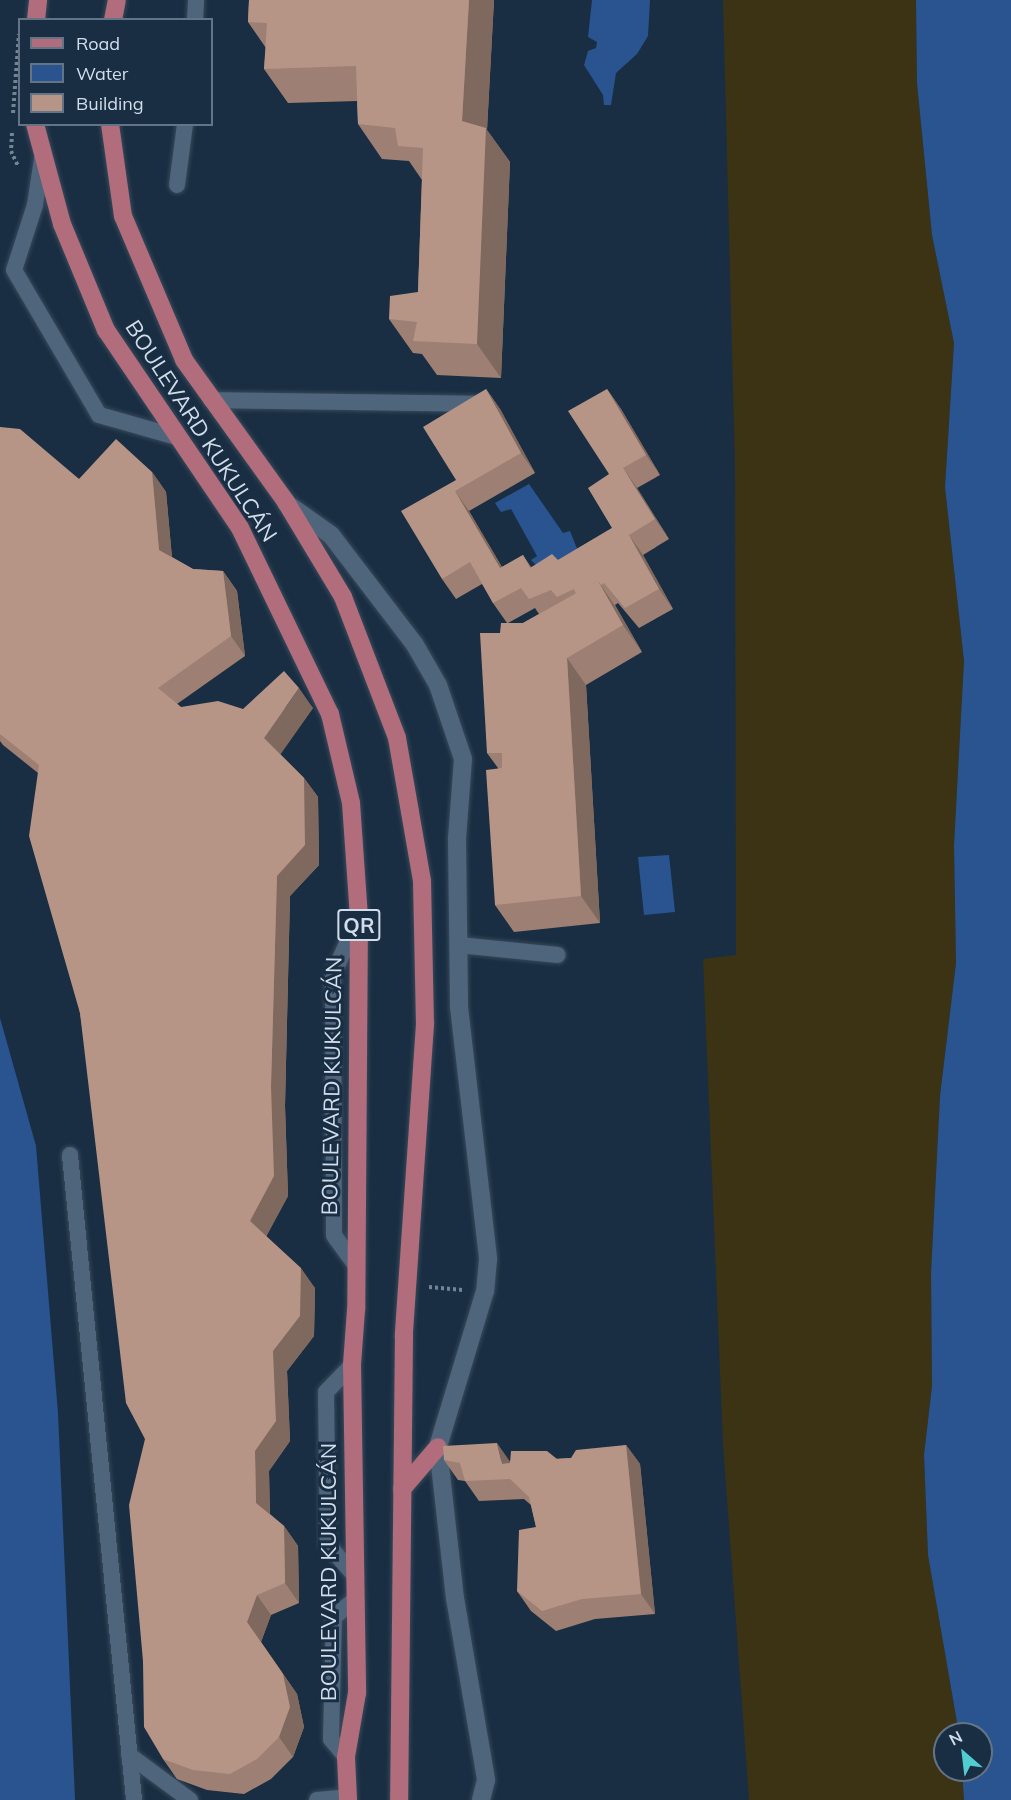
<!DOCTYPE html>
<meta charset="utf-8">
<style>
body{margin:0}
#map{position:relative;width:1011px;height:1800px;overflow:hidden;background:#192e42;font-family:Mulish,sans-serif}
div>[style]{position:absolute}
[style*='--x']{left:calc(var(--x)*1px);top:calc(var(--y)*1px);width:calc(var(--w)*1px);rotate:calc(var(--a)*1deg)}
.sand>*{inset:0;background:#3b3313}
.water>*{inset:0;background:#295490}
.path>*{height:4px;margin-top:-2px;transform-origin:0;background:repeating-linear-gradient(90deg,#738495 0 3px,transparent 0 6px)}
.roads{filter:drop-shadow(0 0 2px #39495b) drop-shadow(0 0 2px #39495b)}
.lane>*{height:16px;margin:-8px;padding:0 8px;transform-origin:8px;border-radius:8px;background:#4f657c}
.street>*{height:18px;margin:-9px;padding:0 9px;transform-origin:9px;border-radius:9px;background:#4f657c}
.primary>*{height:18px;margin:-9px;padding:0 9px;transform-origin:9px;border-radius:9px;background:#b16d7b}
.wall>*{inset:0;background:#9d8073}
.shaded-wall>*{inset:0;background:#7f685e}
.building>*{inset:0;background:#b69586}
span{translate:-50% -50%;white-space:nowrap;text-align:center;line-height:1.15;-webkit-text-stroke:6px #192e42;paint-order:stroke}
.shield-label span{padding:2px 4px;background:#192e42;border:2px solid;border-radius:4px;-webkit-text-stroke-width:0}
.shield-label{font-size:21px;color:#d1ddeb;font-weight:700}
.street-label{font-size:22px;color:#d1ddeb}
.legend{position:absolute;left:18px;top:18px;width:195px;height:108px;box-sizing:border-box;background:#192e42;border:2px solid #637486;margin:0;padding:8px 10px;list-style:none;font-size:18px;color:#d1ddeb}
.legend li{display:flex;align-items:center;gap:12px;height:30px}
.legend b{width:30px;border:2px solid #637486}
.north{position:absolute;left:933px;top:1722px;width:60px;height:60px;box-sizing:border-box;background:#192e42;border:2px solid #637486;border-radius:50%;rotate:332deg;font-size:16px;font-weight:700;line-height:24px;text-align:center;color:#d1ddeb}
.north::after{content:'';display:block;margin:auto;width:21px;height:27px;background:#51ccd1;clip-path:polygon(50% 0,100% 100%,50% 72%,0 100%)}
</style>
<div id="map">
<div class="sand">
<div style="clip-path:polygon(723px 0,916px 0,917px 83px,932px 235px,954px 343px,945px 487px,964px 661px,954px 845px,956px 963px,940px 1096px,931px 1273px,932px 1386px,924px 1455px,928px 1555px,959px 1734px,945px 1734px,945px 1770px,962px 1770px,964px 1800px,749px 1800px,723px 1444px,703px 959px,736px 955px,735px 467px)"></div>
</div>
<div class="water">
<div style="clip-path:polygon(592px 0,650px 0,648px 36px,637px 54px,616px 73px,611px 105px,604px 105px,603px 95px,584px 65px,588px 51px,596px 48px,597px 42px,588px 37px)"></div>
<div style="clip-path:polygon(916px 0,1011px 0,1011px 1800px,964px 1800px,962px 1770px,981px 1770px,981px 1734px,959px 1734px,928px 1555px,924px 1455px,932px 1386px,931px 1273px,940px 1096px,956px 963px,954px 845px,964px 661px,945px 487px,954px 343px,932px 235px,917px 83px)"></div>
<div style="clip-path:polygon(529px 484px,563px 533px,570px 531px,578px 551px,544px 573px,531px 560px,537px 556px,511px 509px,501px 512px,495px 503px)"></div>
<div style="clip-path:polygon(669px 855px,675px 912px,644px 915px,638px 857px)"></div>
<div style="clip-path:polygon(0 1018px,36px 1146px,58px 1413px,75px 1800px,0 1800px)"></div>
</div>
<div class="path">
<div style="--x:13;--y:113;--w:79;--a:-85.7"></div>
<div style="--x:12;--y:133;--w:18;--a:93"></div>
<div style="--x:11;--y:151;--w:17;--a:65"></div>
<div style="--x:429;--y:1287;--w:34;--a:5"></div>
</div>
<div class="roads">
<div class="lane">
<div style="--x:195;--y:20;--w:20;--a:-87"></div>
<div style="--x:42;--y:159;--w:47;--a:98.7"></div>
<div style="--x:35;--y:205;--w:68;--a:107.9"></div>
<div style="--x:14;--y:270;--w:168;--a:59.6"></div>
<div style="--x:99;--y:415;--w:81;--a:15.8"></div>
<div style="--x:177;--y:185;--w:62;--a:-82.5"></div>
<div style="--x:211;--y:400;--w:272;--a:0.8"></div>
<div style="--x:459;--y:945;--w:99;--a:5.8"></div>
<div style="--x:70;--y:1155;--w:648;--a:84.33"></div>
<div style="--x:354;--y:1263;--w:34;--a:-126"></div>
<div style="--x:334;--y:1235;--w:260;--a:-90.2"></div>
<div style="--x:333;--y:975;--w:62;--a:-66.3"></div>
<div style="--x:352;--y:1365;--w:37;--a:134"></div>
<div style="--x:326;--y:1392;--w:153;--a:89.3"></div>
<div style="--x:328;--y:1545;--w:43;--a:48.8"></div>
<div style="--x:129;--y:1755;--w:76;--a:36.4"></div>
<div style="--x:346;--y:1757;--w:23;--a:-130"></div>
<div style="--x:331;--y:1739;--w:122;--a:-88.6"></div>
<div style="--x:334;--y:1617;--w:26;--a:-40"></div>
<div style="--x:317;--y:1800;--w:22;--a:-5"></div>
</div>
<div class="street">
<div style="--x:286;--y:503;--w:55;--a:35.4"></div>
<div style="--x:331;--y:535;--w:138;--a:52.6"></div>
<div style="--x:415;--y:645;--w:46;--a:60.1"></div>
<div style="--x:438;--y:685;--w:78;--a:71.3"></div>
<div style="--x:463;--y:759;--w:80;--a:94.3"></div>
<div style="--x:457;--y:839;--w:168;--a:89.3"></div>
<div style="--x:459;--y:1007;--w:254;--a:83.4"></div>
<div style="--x:488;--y:1259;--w:32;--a:95"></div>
<div style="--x:485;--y:1291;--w:163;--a:106.8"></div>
<div style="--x:438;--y:1447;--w:152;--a:83.6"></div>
<div style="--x:455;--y:1598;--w:185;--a:80.3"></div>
<div style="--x:486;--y:1780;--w:21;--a:104"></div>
</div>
<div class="primary">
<div style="--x:36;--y:20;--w:20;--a:-84"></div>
<div style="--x:113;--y:20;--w:20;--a:-79"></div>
<div style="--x:35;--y:124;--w:104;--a:74.9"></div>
<div style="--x:62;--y:224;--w:115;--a:67.5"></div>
<div style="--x:106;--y:330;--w:239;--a:55.9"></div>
<div style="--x:240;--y:528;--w:207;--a:64.2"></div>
<div style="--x:330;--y:714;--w:91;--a:76.7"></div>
<div style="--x:351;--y:803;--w:114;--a:86"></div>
<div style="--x:359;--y:917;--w:393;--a:90.4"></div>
<div style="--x:356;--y:1310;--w:55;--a:94.2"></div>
<div style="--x:352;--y:1365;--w:328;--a:89.1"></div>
<div style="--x:357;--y:1693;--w:65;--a:99.8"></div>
<div style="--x:346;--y:1757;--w:43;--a:87.3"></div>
<div style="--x:110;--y:124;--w:93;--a:82"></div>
<div style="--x:123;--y:216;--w:156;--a:67"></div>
<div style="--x:184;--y:360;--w:175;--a:54.3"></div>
<div style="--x:286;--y:502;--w:111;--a:59"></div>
<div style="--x:343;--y:597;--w:151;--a:69"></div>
<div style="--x:397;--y:738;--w:75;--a:80"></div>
<div style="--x:410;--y:812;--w:70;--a:80.1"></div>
<div style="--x:422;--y:881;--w:143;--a:88.8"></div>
<div style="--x:425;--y:1024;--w:312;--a:93.9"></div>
<div style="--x:404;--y:1335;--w:465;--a:90.6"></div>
<div style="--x:402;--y:1489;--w:55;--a:-49.4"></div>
</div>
</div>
<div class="wall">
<div style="clip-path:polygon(249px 0,494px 0,487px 130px,510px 162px,501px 378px,437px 375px,422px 354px,413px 353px,389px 319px,418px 292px,422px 180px,409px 161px,382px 159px,358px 124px,357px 101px,288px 103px,264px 69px,266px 48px,248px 22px)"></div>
<div style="clip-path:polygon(evenodd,486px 389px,500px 409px,535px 473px,469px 511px,502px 567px,523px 555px,531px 567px,558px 560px,612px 528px,609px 474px,607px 389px,621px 409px,660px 475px,637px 488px,669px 539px,643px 555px,673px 609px,639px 628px,618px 603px,615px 605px,642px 652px,586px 685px,600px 923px,514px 932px,495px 905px,498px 768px,487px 753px,500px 633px,507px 623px,493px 603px,482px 584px,456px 599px,442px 579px,456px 480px,486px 389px,535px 608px,539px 614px,523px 623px,508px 623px,535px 608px)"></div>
<div style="clip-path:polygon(0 427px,79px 479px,152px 472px,166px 492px,172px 557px,193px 569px,223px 571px,237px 591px,245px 656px,177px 704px,181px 707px,243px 709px,313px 708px,280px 754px,304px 778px,318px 797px,319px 865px,290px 896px,285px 1106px,288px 1196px,266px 1236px,315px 1288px,314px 1336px,287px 1371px,290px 1441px,269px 1471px,270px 1514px,284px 1526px,298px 1546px,299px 1603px,271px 1615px,261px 1642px,297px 1694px,304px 1727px,293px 1757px,271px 1779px,244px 1794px,207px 1790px,177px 1779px,163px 1759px,145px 1439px,80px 1013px,38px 773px,3px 745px,0 741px)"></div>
<div style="clip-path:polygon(626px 1445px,640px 1464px,655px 1614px,595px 1619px,556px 1631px,531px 1611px,517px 1591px,536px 1527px,531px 1505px,524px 1499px,479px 1501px,465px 1481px,458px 1480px,444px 1460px,510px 1461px,571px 1458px)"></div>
</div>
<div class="shaded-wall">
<div style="clip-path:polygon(469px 0,494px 0,487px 130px,510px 162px,501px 378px,477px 344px,462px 121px)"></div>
<div style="clip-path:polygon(486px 389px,500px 409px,535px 473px,521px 453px)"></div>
<div style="clip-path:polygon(607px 389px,621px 409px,660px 475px,646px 455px)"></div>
<div style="clip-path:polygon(623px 468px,637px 488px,669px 539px,655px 519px)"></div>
<div style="clip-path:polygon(152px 472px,166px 492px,173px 570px,159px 550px)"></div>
<div style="clip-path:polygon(455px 491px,469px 511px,514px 588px,500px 568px)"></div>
<div style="clip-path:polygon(629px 535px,643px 555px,673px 609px,659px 589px)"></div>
<div style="clip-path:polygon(223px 571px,237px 591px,245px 656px,231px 636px)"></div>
<div style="clip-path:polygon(598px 581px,617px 609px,642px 652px,623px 625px)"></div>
<div style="clip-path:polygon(567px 658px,586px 685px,600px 923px,581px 896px)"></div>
<div style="clip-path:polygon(299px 688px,313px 708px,278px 758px,264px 738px)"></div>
<div style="clip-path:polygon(304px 778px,318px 797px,319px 865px,290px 896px,285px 1106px,288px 1196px,264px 1241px,250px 1221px,271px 1086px,277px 876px)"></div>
<div style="clip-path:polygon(301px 1268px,315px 1288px,314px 1336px,287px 1371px,290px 1441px,269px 1471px,270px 1523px,256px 1503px,255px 1451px,273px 1351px)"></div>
<div style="clip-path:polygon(497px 1443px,511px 1463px,502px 1464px)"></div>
<div style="clip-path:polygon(626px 1445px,640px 1464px,655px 1614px,641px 1594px)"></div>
<div style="clip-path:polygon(284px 1526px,298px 1546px,299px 1603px,285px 1583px)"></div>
<div style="clip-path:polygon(257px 1595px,271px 1615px,261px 1642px,297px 1694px,304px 1727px,293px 1757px,279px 1737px,247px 1622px)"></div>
</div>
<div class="building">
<div style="clip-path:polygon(249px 0,469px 0,462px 121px,486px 128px,477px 344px,413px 341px,417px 322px,389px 319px,390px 296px,418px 292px,423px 148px,398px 146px,395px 128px,358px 124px,356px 66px,264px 69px,267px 23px,248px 22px)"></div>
<div style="clip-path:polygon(486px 389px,521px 453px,455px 491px,500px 568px,523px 555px,530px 568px,552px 554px,558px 560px,612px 528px,588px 488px,609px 474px,568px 411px,607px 389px,646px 455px,623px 468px,655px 519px,629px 535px,659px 589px,625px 608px,604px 583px,601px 585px,598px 581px,576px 594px,574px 589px,557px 597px,551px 590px,529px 599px,521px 588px,493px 603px,470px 562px,442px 579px,401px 511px,456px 480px,423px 427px)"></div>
<div style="clip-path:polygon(0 427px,20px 429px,79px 479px,116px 439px,152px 472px,159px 550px,193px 569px,223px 571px,231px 636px,158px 688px,181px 707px,218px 701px,243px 709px,284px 671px,299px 688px,264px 738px,304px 778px,305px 845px,277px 876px,271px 1086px,274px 1176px,250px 1221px,301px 1268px,300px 1316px,273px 1351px,276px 1421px,255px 1451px,256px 1503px,284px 1526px,285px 1583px,257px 1595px,247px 1622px,283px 1674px,290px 1707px,279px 1737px,257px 1759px,230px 1774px,193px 1770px,163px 1759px,144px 1727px,143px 1661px,129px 1505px,145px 1439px,126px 1403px,80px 1013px,29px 836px,39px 765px,0 734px)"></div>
<div style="clip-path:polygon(598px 581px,623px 625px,567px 658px,581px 896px,495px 905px,486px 770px,502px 768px,502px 753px,487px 753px,480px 633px,500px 633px,501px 623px,523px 623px)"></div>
<div style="clip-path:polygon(497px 1443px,502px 1464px,510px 1463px,511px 1451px,547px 1451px,557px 1459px,571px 1458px,576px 1450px,626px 1445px,641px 1594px,582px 1599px,542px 1611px,517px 1591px,519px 1530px,536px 1527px,529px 1497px,510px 1479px,465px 1481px,460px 1463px,444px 1460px,443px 1446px)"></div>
</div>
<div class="shield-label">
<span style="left:359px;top:925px">QR</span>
</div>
<div class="street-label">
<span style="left:201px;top:431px;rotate:57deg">BOULEVARD KUKULCÁN</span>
<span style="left:332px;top:1086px;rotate:-89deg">BOULEVARD KUKULCÁN</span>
<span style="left:329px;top:1572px;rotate:-90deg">BOULEVARD KUKULCÁN</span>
</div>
<ul class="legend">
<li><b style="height:8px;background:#b16d7b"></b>Road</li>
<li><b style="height:16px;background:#295490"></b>Water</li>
<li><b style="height:16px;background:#b69586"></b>Building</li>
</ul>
<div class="north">N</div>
</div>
